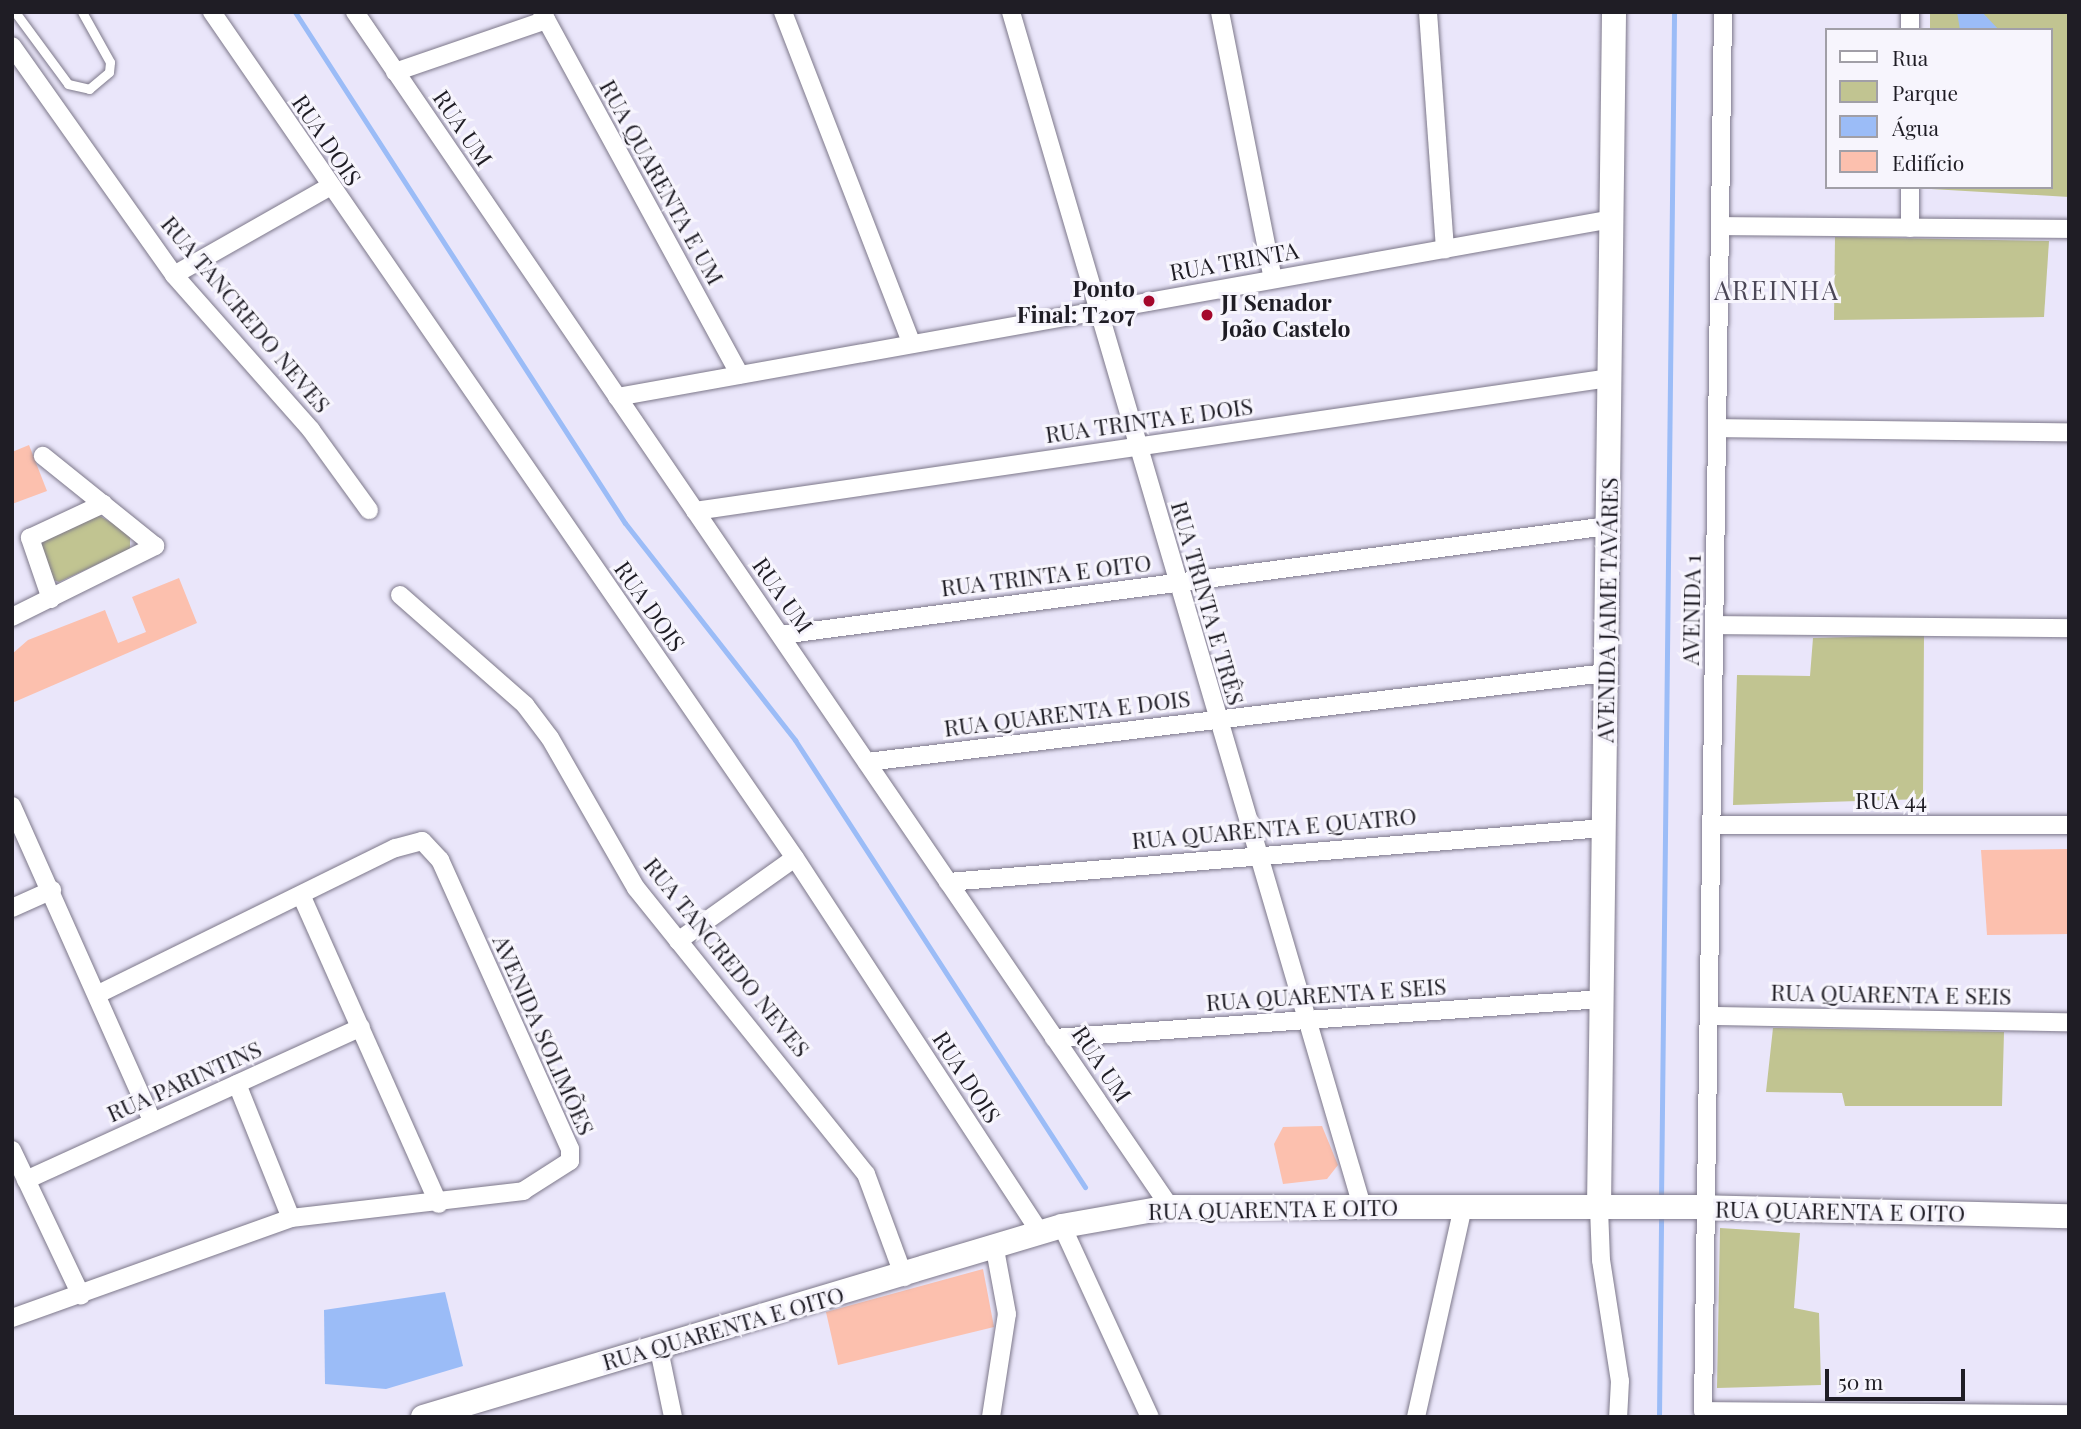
<!DOCTYPE html>
<meta charset="utf-8">
<style>
body{margin:0}
#map{position:relative;width:2081px;height:1429px;overflow:hidden;background:#eae6fa;font-family:"Playfair Display",serif}
div>[style]{position:absolute}
[style*='--x']{left:calc(var(--x)*1px);top:calc(var(--y)*1px);width:calc(var(--w)*1px);rotate:calc(var(--a)*1deg)}
.green>*{inset:0;background:#c1c491}
.water>*{inset:0;background:#9bbcf7}
.stream>*{height:5px;margin:-2.5px;padding:0 2.5px;transform-origin:2.5px;border-radius:2.5px;background:#9bbcf7}
.building>*{inset:0;background:#fcc0ae}
.roads{filter:drop-shadow(0 0 2px #7d788a) drop-shadow(0 0 2px #7d788a)}
.lane>*{height:9px;margin:-4.5px;padding:0 4.5px;transform-origin:4.5px;border-radius:4.5px;background:#fff}
.street>*{height:18px;margin:-9px;padding:0 9px;transform-origin:9px;border-radius:9px;background:#fff}
.secondary>*{height:24px;margin:-12px;padding:0 12px;transform-origin:12px;border-radius:12px;background:#fff}
.dots>*{width:19px;height:19px;translate:-50% -50%;box-sizing:border-box;border:4px solid #f7f5fd;border-radius:50%}
span{translate:-50% -50%;white-space:nowrap;text-align:center;line-height:1.15;-webkit-text-stroke:6px #f7f5fd;paint-order:stroke}
.street-label{font-size:23px;color:#1f1d25}
.poi-label{font-size:23px;color:#1f1d25;font-weight:700}
.right{translate:-100% -50%;text-align:right}
.left{translate:0 -50%;text-align:left}
.quarter-label{font-size:26px;color:#4b4757;letter-spacing:2px}
.frame{position:absolute;inset:0;border:14px solid #1f1d25;pointer-events:none}
.legend{position:absolute;left:1825px;top:28px;width:228px;height:161px;box-sizing:border-box;background:#f7f5fd;border:2px solid #a19fa7;margin:0;padding:9px 12px;list-style:none;font-size:21px;color:#1f1d25}
.legend li{display:flex;align-items:center;gap:14px;height:35px}
.legend b{width:35px;border:2px solid #a19fa7}
.scale{position:absolute;left:1825px;top:1369px;width:140px;height:32px;box-sizing:border-box;border:4px solid #1f1d25;border-top:0;padding-left:9px;font-size:21px;line-height:24px;white-space:nowrap;color:#1f1d25;-webkit-text-stroke:5px #f7f5fd;paint-order:stroke}
</style>
<div id="map">
<div class="green">
<div style="clip-path:polygon(1930px 12px,2069px 12px,2069px 197px,1931px 189px,2051px 187px,2051px 30px,1930px 30px)"></div>
<div style="clip-path:polygon(1835px 237px,2049px 241px,2044px 317px,1834px 320px)"></div>
<div style="clip-path:polygon(98px 515px,130px 533px,130px 549px,59px 582px,51px 579px,37px 544px)"></div>
<div style="clip-path:polygon(1924px 635px,1923px 799px,1733px 805px,1737px 675px,1810px 676px,1813px 638px)"></div>
<div style="clip-path:polygon(1773px 1028px,2004px 1032px,2002px 1106px,1845px 1106px,1842px 1093px,1766px 1092px)"></div>
<div style="clip-path:polygon(1720px 1228px,1800px 1233px,1794px 1308px,1819px 1313px,1821px 1385px,1717px 1388px)"></div>
</div>
<div class="water">
<div style="clip-path:polygon(1957px 12px,1982px 12px,1999px 30px,1960px 30px)"></div>
<div style="clip-path:polygon(445px 1292px,463px 1366px,386px 1389px,325px 1384px,324px 1310px)"></div>
</div>
<div class="stream">
<div style="--x:295;--y:12;--w:608;--a:57.15"></div>
<div style="--x:625;--y:523;--w:276;--a:51.9"></div>
<div style="--x:795;--y:740;--w:533;--a:57.03"></div>
<div style="--x:1661;--y:1200;--w:1188;--a:-89.37"></div>
<div style="--x:1659;--y:1417;--w:204;--a:-89.4"></div>
</div>
<div class="building">
<div style="clip-path:polygon(29px 445px,47px 491px,12px 504px,12px 452px)"></div>
<div style="clip-path:polygon(179px 578px,197px 623px,12px 703px,12px 654px,28px 640px,105px 610px,118px 643px,146px 632px,132px 597px)"></div>
<div style="clip-path:polygon(2069px 849px,2069px 934px,1987px 935px,1981px 850px)"></div>
<div style="clip-path:polygon(1322px 1126px,1338px 1165px,1327px 1179px,1283px 1184px,1274px 1144px,1283px 1127px)"></div>
<div style="clip-path:polygon(983px 1269px,994px 1327px,838px 1365px,826px 1312px)"></div>
</div>
<div class="roads">
<div class="lane">
<div style="--x:15;--y:12;--w:89;--a:53.6"></div>
<div style="--x:68;--y:84;--w:22;--a:13"></div>
<div style="--x:89;--y:89;--w:26;--a:-40"></div>
<div style="--x:109;--y:72;--w:10;--a:-84"></div>
<div style="--x:110;--y:62;--w:57;--a:-119.2"></div>
</div>
<div class="street">
<div style="--x:212;--y:12;--w:1027;--a:55.43"></div>
<div style="--x:795;--y:858;--w:448;--a:56.8"></div>
<div style="--x:355;--y:12;--w:1446;--a:55.71"></div>
<div style="--x:542;--y:12;--w:413;--a:61.4"></div>
<div style="--x:783;--y:12;--w:356;--a:68.8"></div>
<div style="--x:1011;--y:12;--w:1245;--a:73.62"></div>
<div style="--x:1220;--y:12;--w:272;--a:78.8"></div>
<div style="--x:1428;--y:12;--w:238;--a:85.9"></div>
<div style="--x:1723;--y:12;--w:1399;--a:90.82"></div>
<div style="--x:1703;--y:1411;--w:366;--a:0.5"></div>
<div style="--x:1910;--y:12;--w:18;--a:90"></div>
<div style="--x:12;--y:46;--w:281;--a:54.7"></div>
<div style="--x:174;--y:275;--w:207;--a:48.5"></div>
<div style="--x:311;--y:430;--w:99;--a:54.1"></div>
<div style="--x:395;--y:72;--w:160;--a:-19"></div>
<div style="--x:1910;--y:187;--w:41;--a:90"></div>
<div style="--x:1721;--y:226;--w:348;--a:0.5"></div>
<div style="--x:174;--y:275;--w:178;--a:-29.6"></div>
<div style="--x:617;--y:397;--w:1011;--a:-10.14"></div>
<div style="--x:1719;--y:428;--w:350;--a:0.7"></div>
<div style="--x:695;--y:511;--w:925;--a:-8.27"></div>
<div style="--x:400;--y:595;--w:167;--a:41.3"></div>
<div style="--x:525;--y:705;--w:41;--a:52.9"></div>
<div style="--x:550;--y:738;--w:173;--a:60.2"></div>
<div style="--x:636;--y:888;--w:367;--a:51.2"></div>
<div style="--x:866;--y:1174;--w:110;--a:69.7"></div>
<div style="--x:51;--y:599;--w:65;--a:-109"></div>
<div style="--x:30;--y:538;--w:81;--a:-25"></div>
<div style="--x:12;--y:617;--w:160;--a:-26.4"></div>
<div style="--x:155;--y:546;--w:144;--a:-141.2"></div>
<div style="--x:1715;--y:625;--w:354;--a:0.5"></div>
<div style="--x:781;--y:635;--w:834;--a:-7.51"></div>
<div style="--x:867;--y:762;--w:744;--a:-6.87"></div>
<div style="--x:12;--y:806;--w:346;--a:66"></div>
<div style="--x:1713;--y:825;--w:356;--a:0"></div>
<div style="--x:948;--y:882;--w:658;--a:-4.71"></div>
<div style="--x:302;--y:897;--w:336;--a:66"></div>
<div style="--x:12;--y:908;--w:44;--a:-24.2"></div>
<div style="--x:678;--y:941;--w:143;--a:-35.4"></div>
<div style="--x:1712;--y:1016;--w:357;--a:1"></div>
<div style="--x:1054;--y:1038;--w:549;--a:-4.07"></div>
<div style="--x:237;--y:1084;--w:144;--a:68.1"></div>
<div style="--x:12;--y:1150;--w:161;--a:64.6"></div>
<div style="--x:26;--y:1180;--w:368;--a:-24.5"></div>
<div style="--x:1599;--y:1208;--w:52;--a:87.8"></div>
<div style="--x:1601;--y:1260;--w:122;--a:81.1"></div>
<div style="--x:1620;--y:1381;--w:36;--a:93"></div>
<div style="--x:1062;--y:1226;--w:210;--a:65.3"></div>
<div style="--x:12;--y:1318;--w:296;--a:-19.7"></div>
<div style="--x:291;--y:1218;--w:234;--a:-6.6"></div>
<div style="--x:523;--y:1191;--w:56;--a:-32.6"></div>
<div style="--x:570;--y:1161;--w:12;--a:-90"></div>
<div style="--x:570;--y:1149;--w:317;--a:-114.2"></div>
<div style="--x:440;--y:860;--w:26;--a:-133"></div>
<div style="--x:422;--y:841;--w:28;--a:165"></div>
<div style="--x:395;--y:848;--w:329;--a:153.8"></div>
<div style="--x:658;--y:1345;--w:74;--a:78.2"></div>
<div style="--x:991;--y:1417;--w:104;--a:-81.2"></div>
<div style="--x:1007;--y:1314;--w:66;--a:-100.5"></div>
<div style="--x:1416;--y:1417;--w:216;--a:-77.4"></div>
</div>
<div class="secondary">
<div style="--x:1599;--y:1208;--w:1196;--a:-89.28"></div>
<div style="--x:423;--y:1417;--w:667;--a:-16.64"></div>
<div style="--x:1062;--y:1226;--w:110;--a:-10"></div>
<div style="--x:1170;--y:1207;--w:525;--a:0"></div>
<div style="--x:1695;--y:1207;--w:374;--a:1.4"></div>
</div>
</div>
<div class="dots">
<div style="left:1149px;top:301px;background:#a4072b"></div>
<div style="left:1207px;top:315px;background:#a4072b"></div>
</div>
<div class="street-label">
<span style="left:463px;top:128px;rotate:56deg">RUA UM</span>
<span style="left:327px;top:140px;rotate:56deg">RUA DOIS</span>
<span style="left:662px;top:182px;rotate:61deg">RUA QUARENTA E UM</span>
<span style="left:1234px;top:261px;rotate:-10deg">RUA TRINTA</span>
<span style="left:246px;top:314px;rotate:50deg">RUA TANCREDO NEVES</span>
<span style="left:1149px;top:420px;rotate:-8deg">RUA TRINTA E DOIS</span>
<span style="left:1046px;top:575px;rotate:-7deg">RUA TRINTA E OITO</span>
<span style="left:783px;top:595px;rotate:55deg">RUA UM</span>
<span style="left:1208px;top:603px;rotate:74deg">RUA TRINTA E TRÊS</span>
<span style="left:650px;top:606px;rotate:55deg">RUA DOIS</span>
<span style="left:1607px;top:610px;rotate:-89deg">AVENIDA JAIME TAVÁRES</span>
<span style="left:1691px;top:610px;rotate:-89deg">AVENIDA 1</span>
<span style="left:1067px;top:713px;rotate:-7deg">RUA QUARENTA E DOIS</span>
<span style="left:1891px;top:800px">RUA 44</span>
<span style="left:1274px;top:828px;rotate:-5deg">RUA QUARENTA E QUATRO</span>
<span style="left:727px;top:957px;rotate:51deg">RUA TANCREDO NEVES</span>
<span style="left:1326px;top:994px;rotate:-4deg">RUA QUARENTA E SEIS</span>
<span style="left:1891px;top:994px;rotate:1deg">RUA QUARENTA E SEIS</span>
<span style="left:544px;top:1035px;rotate:66deg">AVENIDA SOLIMÕES</span>
<span style="left:1102px;top:1064px;rotate:56deg">RUA UM</span>
<span style="left:967px;top:1077px;rotate:57deg">RUA DOIS</span>
<span style="left:184px;top:1081px;rotate:-24deg">RUA PARINTINS</span>
<span style="left:1273px;top:1209px;rotate:-1deg">RUA QUARENTA E OITO</span>
<span style="left:1840px;top:1211px;rotate:1deg">RUA QUARENTA E OITO</span>
<span style="left:723px;top:1328px;rotate:-16deg">RUA QUARENTA E OITO</span>
</div>
<div class="poi-label">
<span class="right" style="left:1135px;top:301px">Ponto<br>Final: T207</span>
<span class="left" style="left:1221px;top:315px">JI Senador<br>João Castelo</span>
</div>
<div class="quarter-label">
<span style="left:1777px;top:290px">AREINHA</span>
</div>
<div class="frame"></div>
<ul class="legend">
<li><b style="height:9px;background:#fff"></b>Rua</li>
<li><b style="height:19px;background:#c1c491"></b>Parque</li>
<li><b style="height:19px;background:#9bbcf7"></b>Água</li>
<li><b style="height:19px;background:#fcc0ae"></b>Edifício</li>
</ul>
<div class="scale">50 m</div>
</div>
